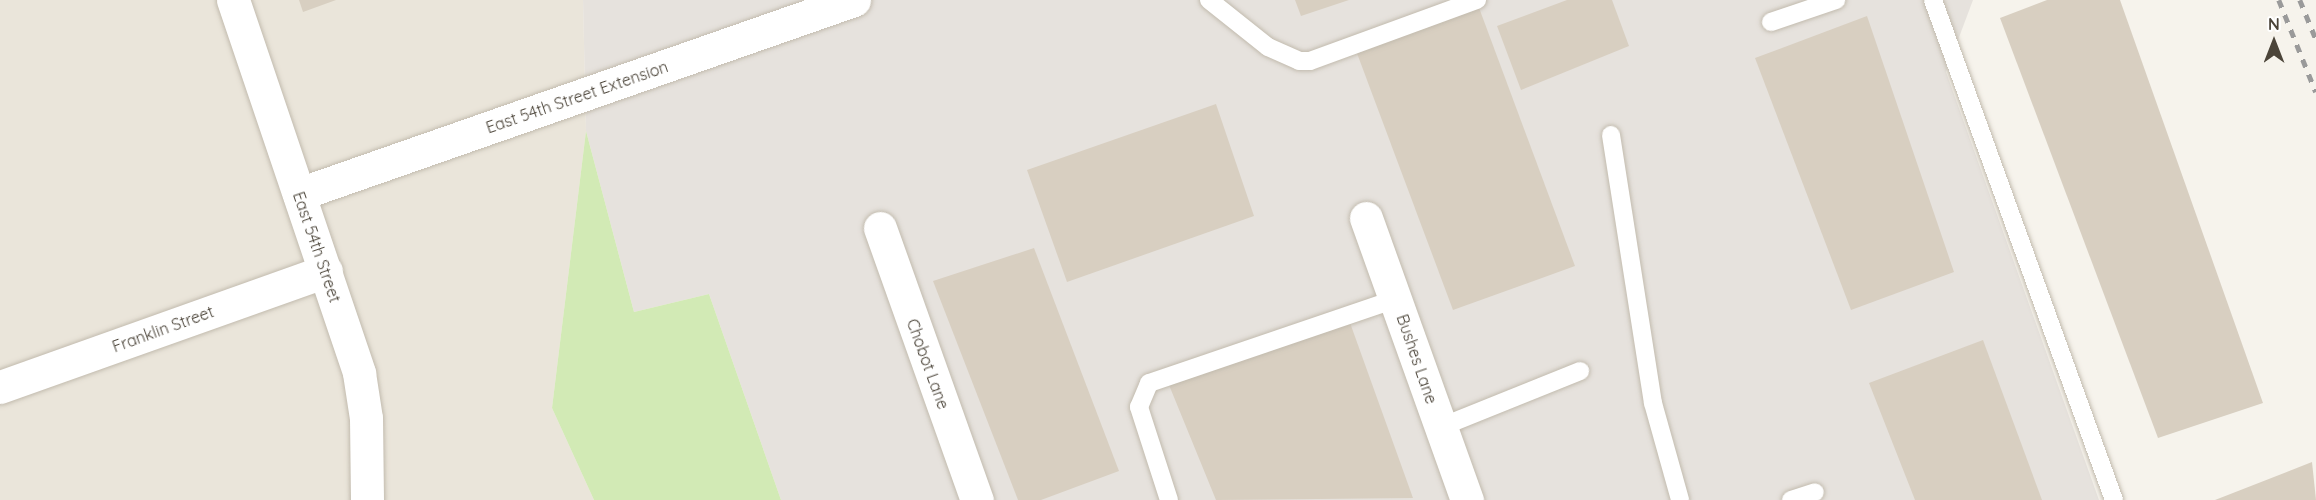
<!DOCTYPE html>
<style>
body{margin:0}
#map{position:relative;width:2316px;height:500px;overflow:hidden;background:#f6f3ec;font-family:Quicksand,sans-serif}
div>[style]{position:absolute}
[style*='--x']{left:calc(var(--x)*1px);top:calc(var(--y)*1px);width:calc(var(--w)*1px);rotate:calc(var(--a)*1deg)}
.residential>*{inset:0;background:#eae5da}
.industrial>*{inset:0;background:#e6e2dd}
.green>*{inset:0;background:#d2eab5}
.building>*{inset:0;background:#d8cfc1}
.roads{filter:drop-shadow(0 0 2px #c2bbae) drop-shadow(0 0 2px #c2bbae)}
.service>*{height:18px;margin:-9px;padding:0 9px;transform-origin:9px;border-radius:9px;background:#fff}
.minor>*{height:33px;margin:-16.5px;padding:0 16.5px;transform-origin:16.5px;border-radius:16.5px;background:#fff}
.tertiary>*{height:33px;margin:-16.5px;padding:0 16.5px;transform-origin:16.5px;border-radius:16.5px;background:#fff}
.rail>*{height:4.5px;margin-top:-2.25px;transform-origin:0;background:repeating-linear-gradient(90deg,#9a9a9a 0 8px,transparent 0 16px)}
span{translate:-50% -50%;white-space:nowrap;text-align:center;line-height:1.15;-webkit-text-stroke:6px #fff;paint-order:stroke}
.street-label{font-size:16px;color:#4b4439}
.north{position:absolute;left:2244px;top:12px;width:60px;height:60px;-webkit-text-stroke:4px #fff;paint-order:stroke;rotate:0deg;font-size:16px;font-weight:700;line-height:24px;text-align:center;color:#4b4439}
.north::after{content:'';display:block;margin:auto;width:21px;height:27px;background:#4b4439;clip-path:polygon(50% 0,100% 100%,50% 72%,0 100%)}
</style>
<div id="map">
<div class="residential">
<div style="clip-path:polygon(0 0,583px 0,586px 131px,552px 408px,594px 500px,0 500px)"></div>
</div>
<div class="industrial">
<div style="clip-path:polygon(583px 0,1973px 0,1946px 72px,2099px 500px,781px 500px,709px 294px,634px 312px,586px 131px)"></div>
</div>
<div class="green">
<div style="clip-path:polygon(586px 131px,634px 312px,709px 294px,781px 500px,594px 500px,552px 408px)"></div>
</div>
<div class="building">
<div style="clip-path:polygon(299px 0,336px 0,303px 12px)"></div>
<div style="clip-path:polygon(1295px 0,1349px 0,1301px 16px)"></div>
<div style="clip-path:polygon(1567px 0,1612px 0,1629px 46px,1521px 90px,1497px 26px)"></div>
<div style="clip-path:polygon(2047px 0,2120px 0,2263px 403px,2158px 438px,2000px 18px)"></div>
<div style="clip-path:polygon(1478px 5px,1575px 266px,1453px 310px,1355px 48px)"></div>
<div style="clip-path:polygon(1867px 16px,1954px 272px,1851px 310px,1755px 58px)"></div>
<div style="clip-path:polygon(1216px 104px,1254px 216px,1067px 282px,1027px 170px)"></div>
<div style="clip-path:polygon(1034px 248px,1119px 471px,1041px 500px,1018px 500px,933px 281px)"></div>
<div style="clip-path:polygon(1349px 320px,1413px 498px,1216px 500px,1169px 385px)"></div>
<div style="clip-path:polygon(1983px 340px,2042px 500px,1915px 500px,1869px 383px)"></div>
<div style="clip-path:polygon(2312px 462px,2316px 500px,2215px 500px)"></div>
</div>
<div class="roads">
<div class="service">
<div style="--x:1209;--y:0;--w:75;--a:38.5"></div>
<div style="--x:1268;--y:47;--w:34;--a:24"></div>
<div style="--x:1299;--y:61;--w:11;--a:0"></div>
<div style="--x:1310;--y:61;--w:178;--a:-20.1"></div>
<div style="--x:1933;--y:0;--w:532;--a:70.1"></div>
<div style="--x:1771;--y:22;--w:69;--a:-18.7"></div>
<div style="--x:1611;--y:135;--w:271;--a:81.1"></div>
<div style="--x:1653;--y:403;--w:101;--a:74.4"></div>
<div style="--x:1441;--y:427;--w:150;--a:-21.9"></div>
<div style="--x:1169;--y:500;--w:98;--a:-107.9"></div>
<div style="--x:1139;--y:407;--w:26;--a:-67"></div>
<div style="--x:1149;--y:383;--w:261;--a:-18.8"></div>
<div style="--x:1791;--y:500;--w:25;--a:-18"></div>
</div>
<div class="minor">
<div style="--x:299;--y:194;--w:588;--a:-19.27"></div>
<div style="--x:1366;--y:218;--w:300;--a:70.3"></div>
<div style="--x:880;--y:228;--w:289;--a:70.4"></div>
<div style="--x:0;--y:387;--w:346;--a:-19.6"></div>
</div>
<div class="tertiary">
<div style="--x:233;--y:0;--w:394;--a:71.3"></div>
<div style="--x:359;--y:373;--w:46;--a:81.2"></div>
<div style="--x:366;--y:418;--w:82;--a:89.3"></div>
</div>
</div>
<div class="rail">
<div style="--x:2279;--y:0;--w:99;--a:68.1"></div>
<div style="--x:2300;--y:0;--w:42;--a:67.7"></div>
</div>
<div class="street-label">
<span style="left:577px;top:97px;rotate:-19deg">East 54th Street Extension</span>
<span style="left:317px;top:247px;rotate:71deg">East 54th Street</span>
<span style="left:163px;top:329px;rotate:-20deg">Franklin Street</span>
<span style="left:1417px;top:359px;rotate:71deg">Bushes Lane</span>
<span style="left:928px;top:364px;rotate:70deg">Chobot Lane</span>
</div>
<div class="north">N</div>
</div>
